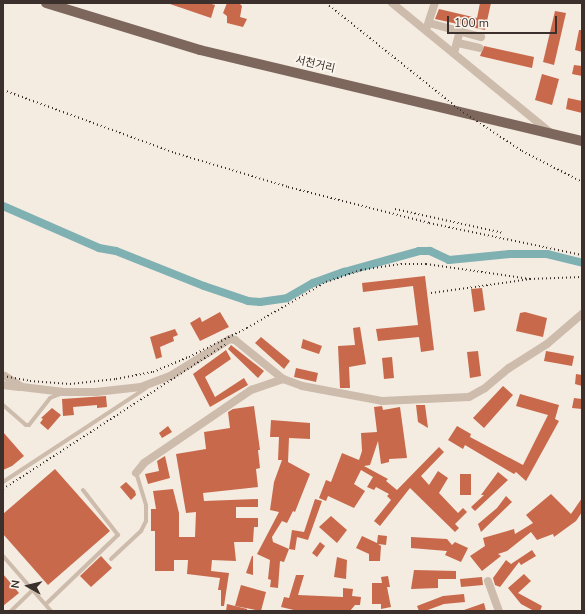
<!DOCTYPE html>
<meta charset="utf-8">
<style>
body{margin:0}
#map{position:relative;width:585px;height:614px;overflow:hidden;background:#f4ebe1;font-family:"Nunito Sans","Noto Sans KR",sans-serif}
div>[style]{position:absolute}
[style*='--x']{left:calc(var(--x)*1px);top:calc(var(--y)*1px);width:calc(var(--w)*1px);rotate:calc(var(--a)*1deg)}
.stream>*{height:2px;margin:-1px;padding:0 1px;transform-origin:1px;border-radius:1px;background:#7fb0b2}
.canal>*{height:8px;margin:-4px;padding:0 4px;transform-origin:4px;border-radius:4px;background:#7fb0b2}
.building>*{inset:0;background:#c8694b}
.service>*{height:4px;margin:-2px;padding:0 2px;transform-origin:2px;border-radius:2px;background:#cdbbac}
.minor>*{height:8px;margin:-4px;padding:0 4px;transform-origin:4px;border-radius:4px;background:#cdbbac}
.primary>*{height:10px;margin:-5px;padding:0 5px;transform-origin:5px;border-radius:5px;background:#7d675c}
.rail>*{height:2px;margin-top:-1px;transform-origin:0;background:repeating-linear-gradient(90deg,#3b302b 0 1px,transparent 0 4px)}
span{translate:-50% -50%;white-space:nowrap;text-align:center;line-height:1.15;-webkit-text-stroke:4px #fbf5ee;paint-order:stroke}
.street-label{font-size:11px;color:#3b302b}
.frame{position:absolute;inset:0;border:4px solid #3b302b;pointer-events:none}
.north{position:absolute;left:8px;top:566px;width:40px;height:40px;-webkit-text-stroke:3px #fbf5ee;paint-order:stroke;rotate:278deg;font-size:11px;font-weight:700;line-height:16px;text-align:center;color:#3b302b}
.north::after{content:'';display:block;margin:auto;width:14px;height:18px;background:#3b302b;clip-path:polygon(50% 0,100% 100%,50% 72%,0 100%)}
.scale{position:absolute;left:447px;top:16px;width:110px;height:18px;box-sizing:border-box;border:2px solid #3b302b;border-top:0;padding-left:5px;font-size:12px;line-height:14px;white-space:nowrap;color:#3b302b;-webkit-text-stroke:3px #fbf5ee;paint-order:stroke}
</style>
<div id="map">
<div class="stream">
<div style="--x:582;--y:257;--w:1;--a:90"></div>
</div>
<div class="canal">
<div style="--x:3;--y:206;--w:105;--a:23.6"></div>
<div style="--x:99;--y:248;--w:17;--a:10"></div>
<div style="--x:116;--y:251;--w:95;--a:21.7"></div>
<div style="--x:204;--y:286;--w:46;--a:18.8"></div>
<div style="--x:248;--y:301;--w:12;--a:5"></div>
<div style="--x:260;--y:302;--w:27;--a:-8"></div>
<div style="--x:287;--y:298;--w:30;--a:-30"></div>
<div style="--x:313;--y:283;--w:33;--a:-20"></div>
<div style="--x:344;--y:272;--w:78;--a:-15.6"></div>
<div style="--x:419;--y:251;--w:11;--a:0"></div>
<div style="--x:430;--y:251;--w:21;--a:25"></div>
<div style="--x:449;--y:260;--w:61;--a:-5.6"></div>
<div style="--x:510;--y:254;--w:37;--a:0"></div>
<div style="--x:547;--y:254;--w:36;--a:14"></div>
</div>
<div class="building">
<div style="clip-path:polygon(167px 3px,208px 3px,215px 5px,211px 18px)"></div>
<div style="clip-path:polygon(227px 3px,240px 4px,242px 6px,240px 17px,247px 19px,243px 27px,227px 23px,227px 16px,223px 13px)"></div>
<div style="clip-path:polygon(480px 3px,491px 3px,485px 30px,435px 19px,439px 9px,477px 18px)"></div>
<div style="clip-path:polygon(555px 11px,566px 13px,554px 65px,543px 62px)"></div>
<div style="clip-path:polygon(579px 30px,582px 30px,582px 52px,575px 50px)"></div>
<div style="clip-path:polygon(484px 46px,534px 57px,532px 68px,480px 56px)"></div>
<div style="clip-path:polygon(574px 65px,582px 66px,582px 76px,572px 74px)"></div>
<div style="clip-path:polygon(542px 74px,559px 79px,552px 105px,535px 100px)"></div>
<div style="clip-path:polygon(568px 98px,582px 101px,582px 113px,566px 109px)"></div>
<div style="clip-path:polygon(425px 276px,434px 350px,421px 352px,419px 337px,378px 341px,376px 329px,418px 325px,413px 286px,363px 292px,362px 283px)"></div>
<div style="clip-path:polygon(482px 288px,485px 310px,474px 312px,471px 289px)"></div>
<div style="clip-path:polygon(220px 312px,229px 327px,200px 341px,190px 323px,200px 317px,202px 322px)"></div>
<div style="clip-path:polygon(525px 312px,547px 318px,543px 337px,516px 331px,520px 313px)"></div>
<div style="clip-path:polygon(360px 327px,366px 364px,349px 367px,350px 388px,340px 388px,338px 346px,355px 345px,353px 328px)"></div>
<div style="clip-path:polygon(175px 329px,178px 335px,173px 337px,174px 341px,160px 347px,162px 357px,156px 359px,150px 337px)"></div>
<div style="clip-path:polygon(261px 337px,290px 361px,284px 369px,255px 343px)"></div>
<div style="clip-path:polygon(303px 339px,322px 346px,319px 354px,301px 348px)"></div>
<div style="clip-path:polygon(231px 345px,264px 371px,258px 378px,228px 349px)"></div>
<div style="clip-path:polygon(226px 350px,231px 359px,205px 377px,215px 397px,244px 378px,248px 385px,210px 407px,193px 374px)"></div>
<div style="clip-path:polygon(478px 351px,481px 376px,470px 378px,467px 352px)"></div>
<div style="clip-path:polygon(546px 351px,574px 356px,572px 366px,544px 361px)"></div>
<div style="clip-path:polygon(392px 357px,394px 378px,384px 379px,382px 358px)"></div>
<div style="clip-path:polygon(296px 368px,318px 373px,316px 382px,294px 377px)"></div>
<div style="clip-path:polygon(576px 374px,582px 375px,582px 386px,575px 384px)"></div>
<div style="clip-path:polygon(503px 386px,513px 395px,484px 428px,473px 418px)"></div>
<div style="clip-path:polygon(520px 394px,559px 405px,555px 419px,559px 421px,526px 481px,516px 472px,514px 474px,465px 445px,463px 449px,448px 440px,457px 426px,471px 434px,470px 437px,523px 465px,548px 415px,516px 406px)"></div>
<div style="clip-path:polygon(106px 396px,107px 407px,97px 408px,97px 405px,73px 407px,74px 415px,63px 416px,62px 399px)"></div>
<div style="clip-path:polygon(574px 398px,582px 399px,582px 409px,572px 408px)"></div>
<div style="clip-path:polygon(416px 405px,425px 405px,428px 428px,418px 422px)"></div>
<div style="clip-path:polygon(254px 406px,260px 450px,258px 450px,260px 468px,256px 469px,258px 487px,203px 493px,204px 501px,258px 499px,258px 507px,236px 507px,236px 518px,258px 518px,258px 527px,254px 527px,253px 542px,234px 542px,236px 561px,212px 560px,211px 571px,229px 573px,224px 606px,221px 606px,221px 590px,218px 590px,220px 578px,187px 574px,188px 560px,174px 560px,174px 571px,155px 571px,155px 531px,151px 531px,151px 509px,156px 509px,153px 491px,173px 489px,179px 513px,179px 537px,195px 537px,196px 512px,186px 513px,176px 454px,206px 449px,204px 432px,230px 428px,228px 412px,233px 409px)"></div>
<div style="clip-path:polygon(382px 406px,383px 410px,400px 407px,407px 458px,389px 459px,389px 462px,381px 464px,378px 441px,370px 465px,364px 466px,388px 479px,386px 481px,397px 490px,439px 447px,444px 452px,421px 476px,429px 485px,438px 471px,448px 478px,439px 493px,458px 513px,463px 508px,467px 512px,455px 524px,459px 528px,455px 532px,410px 488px,380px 526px,374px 521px,391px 500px,387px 496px,389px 494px,376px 487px,374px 490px,367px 487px,373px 477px,361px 470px,354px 484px,365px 491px,354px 508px,328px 496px,326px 501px,319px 498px,326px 480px,331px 482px,342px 453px,359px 460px,362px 451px,361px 433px,377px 432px,374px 407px)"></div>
<div style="clip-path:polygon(52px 408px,61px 415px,48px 430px,40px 423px,43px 419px,41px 418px)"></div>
<div style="clip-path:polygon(271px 420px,310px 423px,310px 439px,289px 438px,288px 462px,310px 474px,295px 512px,293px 511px,287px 523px,282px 521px,272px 537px,273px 542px,289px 549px,284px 562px,280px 561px,278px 588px,270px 587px,271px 580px,268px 579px,270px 560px,257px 554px,279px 512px,270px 510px,274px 482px,282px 460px,278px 460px,279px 437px,270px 437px)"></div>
<div style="clip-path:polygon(168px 426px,172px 432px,162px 438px,159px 433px)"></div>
<div style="clip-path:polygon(3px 432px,24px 456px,12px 466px,3px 470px)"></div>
<div style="clip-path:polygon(165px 456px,170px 478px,148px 484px,145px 474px,159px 471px,157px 461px)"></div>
<div style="clip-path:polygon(55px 469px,110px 531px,48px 585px,3px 534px,3px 514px)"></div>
<div style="clip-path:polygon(498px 472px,508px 480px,475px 511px,471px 507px,484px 495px,481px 495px)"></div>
<div style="clip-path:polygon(460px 474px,471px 474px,471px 495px,460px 495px)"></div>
<div style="clip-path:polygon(126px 482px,135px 491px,136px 495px,131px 500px,120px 487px)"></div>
<div style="clip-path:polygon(551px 494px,571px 514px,582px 498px,582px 512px,576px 521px,554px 537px,553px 534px,537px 540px,531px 532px,507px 551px,498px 554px,501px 556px,482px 571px,470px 556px,485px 546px,483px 538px,514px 529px,515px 534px,533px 523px,526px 515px)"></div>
<div style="clip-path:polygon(506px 496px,512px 502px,481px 532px,478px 524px,497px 508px)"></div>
<div style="clip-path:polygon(315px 499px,322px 501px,308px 540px,297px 537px,295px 550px,289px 549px,292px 530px,304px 532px)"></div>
<div style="clip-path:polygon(331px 516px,347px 530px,337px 543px,319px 527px)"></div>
<div style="clip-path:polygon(378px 535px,387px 536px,386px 545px,378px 544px,381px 546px,380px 561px,369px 561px,369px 554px,356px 548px,362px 536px,377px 543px)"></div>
<div style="clip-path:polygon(411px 537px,447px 539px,452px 545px,455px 542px,468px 548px,461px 562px,445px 555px,447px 551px,411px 548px)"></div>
<div style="clip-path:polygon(320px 542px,325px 546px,317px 557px,312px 553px)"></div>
<div style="clip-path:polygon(532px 550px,536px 556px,521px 565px,519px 562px,500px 587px,495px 585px,493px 578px,506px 560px,511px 564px)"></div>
<div style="clip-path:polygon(101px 556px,112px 568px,91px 587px,80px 576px)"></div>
<div style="clip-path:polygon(252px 556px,253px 556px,253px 575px,246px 573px)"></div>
<div style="clip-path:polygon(337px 557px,347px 560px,346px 579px,334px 577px)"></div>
<div style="clip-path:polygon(414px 570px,456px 571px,456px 579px,438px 579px,438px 588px,411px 589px)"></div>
<div style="clip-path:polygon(3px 574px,19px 593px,3px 606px)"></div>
<div style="clip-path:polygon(524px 574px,531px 581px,518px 593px,542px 606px,540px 611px,534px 611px,521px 604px,508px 588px)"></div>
<div style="clip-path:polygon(296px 575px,304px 575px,298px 595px,343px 597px,343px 588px,353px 589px,352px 596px,361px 597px,360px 605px,355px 605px,350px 611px,298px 611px,281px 607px,284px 597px,289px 598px)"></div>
<div style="clip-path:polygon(388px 576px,390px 587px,387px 587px,391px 607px,381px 609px,381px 604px,372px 604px,372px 583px,382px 583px,381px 577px)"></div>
<div style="clip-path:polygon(482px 577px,483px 585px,461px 587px,460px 579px)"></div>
<div style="clip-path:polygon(241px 585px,266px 592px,261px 611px,235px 606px)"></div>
<div style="clip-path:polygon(464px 594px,465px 602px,444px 604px,425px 611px,419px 611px,417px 606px,443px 596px)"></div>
<div style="clip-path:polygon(484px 603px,486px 611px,464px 611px,464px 610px)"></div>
<div style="clip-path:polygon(227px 604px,247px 609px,247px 611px,226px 611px)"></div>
</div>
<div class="service">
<div style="--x:3;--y:405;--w:30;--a:41"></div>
<div style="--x:26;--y:425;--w:3;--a:0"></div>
<div style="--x:29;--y:425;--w:34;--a:-52"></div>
<div style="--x:50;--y:398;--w:11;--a:-22"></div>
<div style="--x:3;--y:482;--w:171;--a:-33.3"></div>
<div style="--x:3;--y:556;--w:73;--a:48.9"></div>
<div style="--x:111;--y:559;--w:41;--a:-43"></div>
<div style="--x:141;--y:531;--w:11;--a:-63"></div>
<div style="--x:146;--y:521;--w:16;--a:-90"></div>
<div style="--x:146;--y:505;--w:34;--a:-107"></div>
<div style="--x:46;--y:604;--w:100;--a:-43.8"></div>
<div style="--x:118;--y:535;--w:57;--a:-127.9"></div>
<div style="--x:11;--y:611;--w:30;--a:-44"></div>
</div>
<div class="minor">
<div style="--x:392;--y:3;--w:205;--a:39.3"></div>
<div style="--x:429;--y:23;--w:54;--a:15.1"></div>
<div style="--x:427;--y:27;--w:25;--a:-72"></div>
<div style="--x:458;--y:43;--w:22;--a:13"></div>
<div style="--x:454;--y:53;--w:23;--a:-75"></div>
<div style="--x:5;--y:376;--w:20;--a:33"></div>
<div style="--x:22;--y:387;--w:42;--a:6.8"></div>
<div style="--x:64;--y:392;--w:32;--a:0"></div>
<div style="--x:96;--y:392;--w:45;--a:-6.3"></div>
<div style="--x:141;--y:387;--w:33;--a:-21"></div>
<div style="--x:172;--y:375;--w:68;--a:-31.8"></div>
<div style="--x:230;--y:339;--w:5;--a:11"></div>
<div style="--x:235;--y:340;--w:62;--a:39.1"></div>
<div style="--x:283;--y:379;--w:20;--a:20"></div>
<div style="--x:302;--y:386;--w:81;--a:10.6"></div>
<div style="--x:382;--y:401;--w:87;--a:-2.6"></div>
<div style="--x:469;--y:397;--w:18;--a:-29"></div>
<div style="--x:485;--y:388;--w:31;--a:-40"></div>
<div style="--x:509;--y:368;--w:45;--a:-32.3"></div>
<div style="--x:547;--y:344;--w:46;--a:-40.6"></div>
<div style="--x:3;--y:385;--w:16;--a:7"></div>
<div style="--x:136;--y:473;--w:13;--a:-51"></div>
<div style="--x:144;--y:463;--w:130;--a:-34.3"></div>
<div style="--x:251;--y:390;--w:34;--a:-19"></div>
<div style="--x:488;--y:581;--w:32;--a:70"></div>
</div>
<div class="primary">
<div style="--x:46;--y:3;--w:161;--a:17"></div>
<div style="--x:200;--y:50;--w:393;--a:13.4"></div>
</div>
<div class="rail">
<div style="--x:326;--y:3;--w:171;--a:38.6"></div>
<div style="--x:460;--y:110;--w:74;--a:33.5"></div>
<div style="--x:522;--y:151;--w:68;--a:27.3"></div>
<div style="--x:3;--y:90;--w:183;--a:20.1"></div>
<div style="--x:175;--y:153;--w:118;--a:16.7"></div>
<div style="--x:288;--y:187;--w:146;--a:14.3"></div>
<div style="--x:429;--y:223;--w:156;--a:11.8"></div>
<div style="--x:395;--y:209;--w:111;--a:12.5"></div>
<div style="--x:431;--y:293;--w:100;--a:-8"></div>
<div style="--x:530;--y:279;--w:52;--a:-2.2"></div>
<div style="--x:3;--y:376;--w:27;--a:10"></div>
<div style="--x:30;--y:381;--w:40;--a:4.3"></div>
<div style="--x:70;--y:384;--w:46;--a:-6.2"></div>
<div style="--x:116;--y:379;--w:38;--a:-11"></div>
<div style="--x:153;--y:372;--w:39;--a:-23"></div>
<div style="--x:189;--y:357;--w:65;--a:-26.6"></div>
<div style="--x:247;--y:328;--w:91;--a:-30.2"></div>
<div style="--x:326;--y:282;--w:37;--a:-19"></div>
<div style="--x:361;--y:270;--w:40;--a:-8.5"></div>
<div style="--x:401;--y:264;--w:25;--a:0"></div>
<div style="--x:426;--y:264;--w:105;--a:8.2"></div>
<div style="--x:3;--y:489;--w:266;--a:-33"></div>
</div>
<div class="street-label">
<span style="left:315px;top:65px;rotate:13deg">서천거리</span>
</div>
<div class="frame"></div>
<div class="north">N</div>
<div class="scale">100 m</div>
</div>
